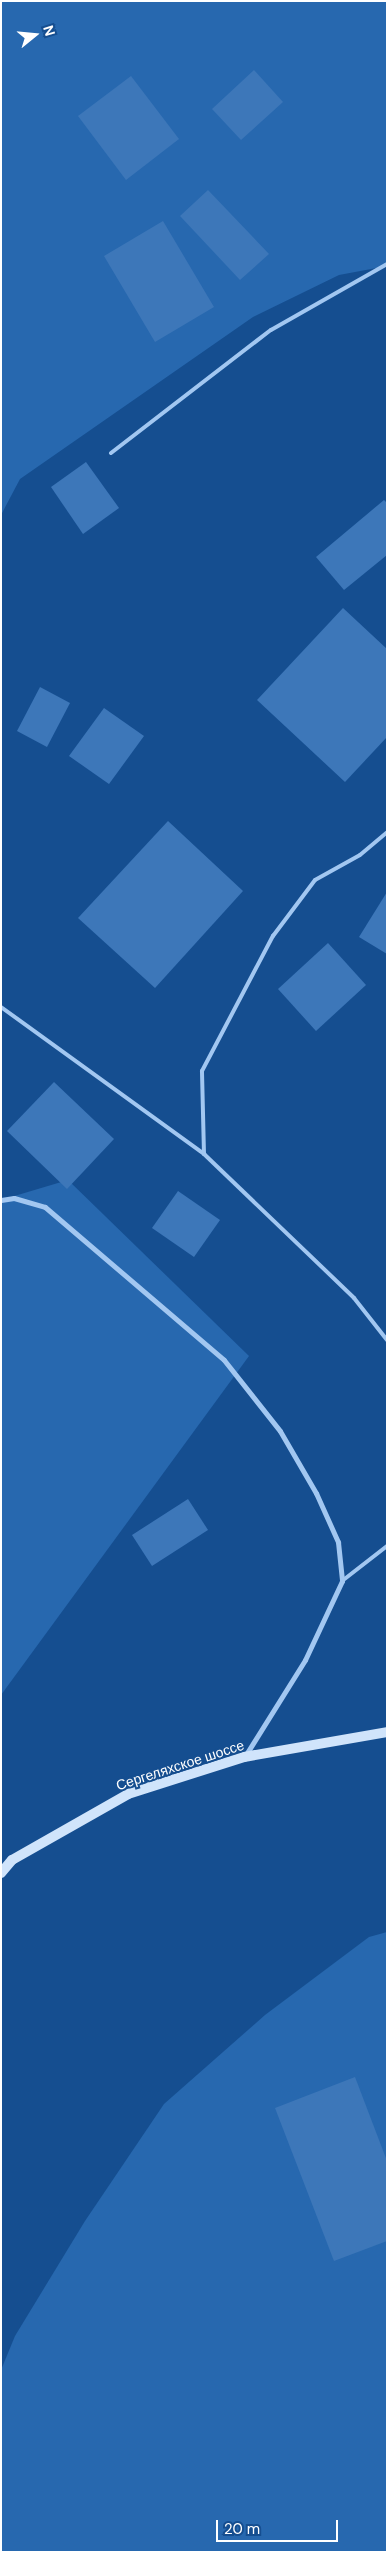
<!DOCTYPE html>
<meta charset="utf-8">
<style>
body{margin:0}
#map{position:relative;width:388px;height:2553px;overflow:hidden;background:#154e90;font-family:"DM Sans",sans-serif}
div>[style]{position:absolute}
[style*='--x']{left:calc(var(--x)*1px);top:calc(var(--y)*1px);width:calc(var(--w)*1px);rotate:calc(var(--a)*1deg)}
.green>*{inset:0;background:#2768af}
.building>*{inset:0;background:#3d77b9}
.service>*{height:4px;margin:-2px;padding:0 2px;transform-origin:2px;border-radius:2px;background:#a2c7f1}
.minor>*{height:5px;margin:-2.5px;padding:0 2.5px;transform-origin:2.5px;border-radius:2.5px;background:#a2c7f1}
.secondary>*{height:10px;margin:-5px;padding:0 5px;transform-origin:5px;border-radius:5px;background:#d0e4fb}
span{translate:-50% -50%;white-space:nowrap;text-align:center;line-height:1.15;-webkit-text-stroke:4px #154e90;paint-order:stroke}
.street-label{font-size:14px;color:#fff}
.frame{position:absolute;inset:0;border:2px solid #fff;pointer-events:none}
.north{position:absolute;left:10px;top:10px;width:50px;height:50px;-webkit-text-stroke:4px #154e90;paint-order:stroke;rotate:73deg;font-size:14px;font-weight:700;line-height:20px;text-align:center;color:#fff}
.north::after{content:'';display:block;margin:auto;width:18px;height:22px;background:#fff;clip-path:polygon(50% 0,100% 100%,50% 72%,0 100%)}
.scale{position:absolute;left:216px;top:2520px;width:122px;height:22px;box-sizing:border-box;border:2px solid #fff;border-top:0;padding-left:6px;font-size:15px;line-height:18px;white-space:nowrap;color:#fff;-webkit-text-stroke:4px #154e90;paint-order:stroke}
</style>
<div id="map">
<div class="green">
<div style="clip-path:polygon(1px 1px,387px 1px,387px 266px,339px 275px,253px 317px,20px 479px,1px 515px)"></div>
<div style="clip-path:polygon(68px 1180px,249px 1356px,1px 1695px,1px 1200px)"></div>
<div style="clip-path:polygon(387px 1932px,387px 2552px,1px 2552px,1px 2370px,15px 2336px,85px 2221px,164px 2104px,265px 2015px,369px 1937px)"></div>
</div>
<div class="building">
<div style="clip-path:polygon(254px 70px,283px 102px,241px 140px,212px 109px)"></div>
<div style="clip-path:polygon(131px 76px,179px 139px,126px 180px,78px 116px)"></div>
<div style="clip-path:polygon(208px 190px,269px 254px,240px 280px,180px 216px)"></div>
<div style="clip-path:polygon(163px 221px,214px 307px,155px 342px,104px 256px)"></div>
<div style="clip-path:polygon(86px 462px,119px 508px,83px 534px,51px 487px)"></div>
<div style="clip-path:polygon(384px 500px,387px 503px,387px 555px,344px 590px,316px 557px)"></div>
<div style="clip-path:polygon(343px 608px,387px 649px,387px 737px,345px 782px,257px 700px)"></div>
<div style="clip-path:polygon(40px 687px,70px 703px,47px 747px,17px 731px)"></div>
<div style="clip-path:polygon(104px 708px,144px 736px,109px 784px,69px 756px)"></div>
<div style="clip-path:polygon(168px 821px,243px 891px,155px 988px,78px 918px)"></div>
<div style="clip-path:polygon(387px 892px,387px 954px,359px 937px)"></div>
<div style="clip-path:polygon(328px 943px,366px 985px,316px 1031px,278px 989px)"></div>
<div style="clip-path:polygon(54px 1082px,114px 1139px,67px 1189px,7px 1131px)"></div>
<div style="clip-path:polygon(178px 1191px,220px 1220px,194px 1257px,152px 1228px)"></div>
<div style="clip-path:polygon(188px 1499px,208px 1530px,152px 1566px,132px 1535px)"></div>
<div style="clip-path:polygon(355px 2077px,387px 2161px,387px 2241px,334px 2261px,275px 2108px)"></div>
</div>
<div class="service">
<div style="--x:111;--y:453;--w:202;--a:-37.6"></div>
<div style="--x:271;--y:330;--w:133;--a:-29.6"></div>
<div style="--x:1;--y:1007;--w:251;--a:35.9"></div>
<div style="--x:204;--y:1154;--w:208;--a:43.8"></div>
<div style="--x:354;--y:1298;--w:53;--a:51.8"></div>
<div style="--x:204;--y:1154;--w:83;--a:-91.4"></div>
<div style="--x:202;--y:1071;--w:153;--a:-62.3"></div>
<div style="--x:273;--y:936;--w:70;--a:-53.1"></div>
<div style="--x:315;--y:880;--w:51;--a:-29.1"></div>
<div style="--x:360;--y:855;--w:35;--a:-40"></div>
<div style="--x:342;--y:1581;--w:57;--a:-37.9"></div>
</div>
<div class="minor">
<div style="--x:1;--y:1200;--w:13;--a:-9"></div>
<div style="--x:14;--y:1198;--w:32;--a:16"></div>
<div style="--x:45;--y:1207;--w:235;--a:40.5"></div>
<div style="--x:224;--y:1360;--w:90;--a:51.7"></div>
<div style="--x:280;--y:1431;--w:72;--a:59.9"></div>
<div style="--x:316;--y:1493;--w:54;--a:65.8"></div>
<div style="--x:338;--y:1542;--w:39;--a:84"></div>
<div style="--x:342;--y:1581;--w:87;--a:115.1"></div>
<div style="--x:305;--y:1660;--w:113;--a:122"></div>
</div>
<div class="secondary">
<div style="--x:1;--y:1873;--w:17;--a:-50"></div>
<div style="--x:12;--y:1860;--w:133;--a:-29.6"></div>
<div style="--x:128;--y:1794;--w:122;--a:-17.7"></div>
<div style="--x:244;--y:1757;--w:145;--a:-9.9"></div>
</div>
<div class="street-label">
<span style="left:180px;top:1765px;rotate:-18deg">Сергеляхское шоссе</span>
</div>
<div class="frame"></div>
<div class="north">N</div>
<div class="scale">20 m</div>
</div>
